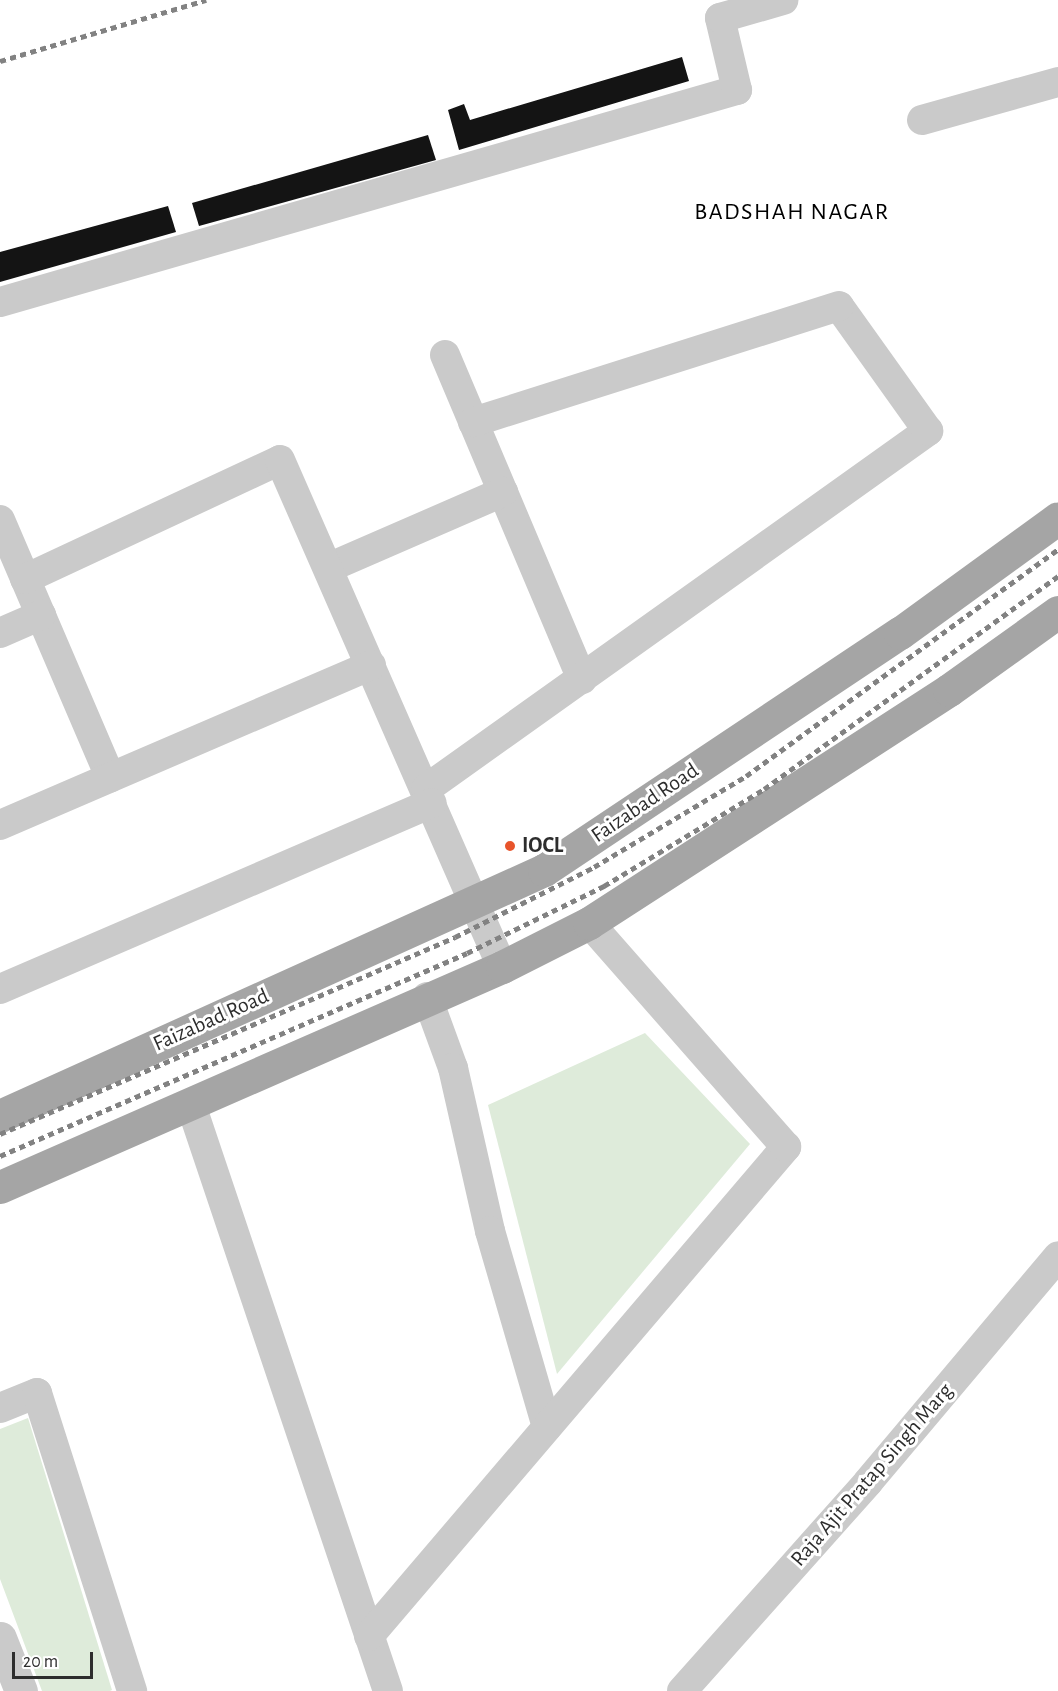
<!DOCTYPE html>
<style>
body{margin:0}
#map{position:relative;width:1058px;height:1691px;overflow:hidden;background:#fff;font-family:"Alegreya Sans",sans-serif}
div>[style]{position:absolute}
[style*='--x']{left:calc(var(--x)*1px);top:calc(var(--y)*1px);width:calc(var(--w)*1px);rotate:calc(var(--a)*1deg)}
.green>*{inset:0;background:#deebda}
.building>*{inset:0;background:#141414}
.minor>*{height:30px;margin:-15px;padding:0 15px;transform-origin:15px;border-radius:15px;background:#cacaca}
.tertiary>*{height:33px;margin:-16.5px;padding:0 16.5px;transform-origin:16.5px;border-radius:16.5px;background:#cacaca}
.primary>*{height:33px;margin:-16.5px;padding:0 16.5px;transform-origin:16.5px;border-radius:16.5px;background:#a5a5a5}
.rail>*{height:4.5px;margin-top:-2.25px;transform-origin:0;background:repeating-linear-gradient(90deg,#828282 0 6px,transparent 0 10.5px)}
.dots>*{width:16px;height:16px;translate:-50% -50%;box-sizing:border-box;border:3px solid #fff;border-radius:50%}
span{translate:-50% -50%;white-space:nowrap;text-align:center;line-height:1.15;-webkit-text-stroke:6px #fff;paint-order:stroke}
.street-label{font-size:22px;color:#2d2d2d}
.poi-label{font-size:22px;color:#2d2d2d;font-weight:700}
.left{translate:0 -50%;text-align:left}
.neighbourhood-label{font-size:24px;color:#000;letter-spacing:1.5px}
.scale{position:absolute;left:12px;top:1652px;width:81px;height:27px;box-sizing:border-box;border:3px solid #2d2d2d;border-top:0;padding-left:8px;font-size:18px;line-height:21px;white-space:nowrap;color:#2d2d2d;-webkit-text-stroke:4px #fff;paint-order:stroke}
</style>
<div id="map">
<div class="green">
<div style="clip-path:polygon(645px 1033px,750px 1144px,557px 1374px,488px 1105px)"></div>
<div style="clip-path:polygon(28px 1418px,112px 1690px,110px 1691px,42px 1691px,0 1579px,0 1429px)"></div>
</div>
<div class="building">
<div style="clip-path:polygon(682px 57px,689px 81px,459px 150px,448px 110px,464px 104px,470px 120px)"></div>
<div style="clip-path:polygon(428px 135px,436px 160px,199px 226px,192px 203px)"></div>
<div style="clip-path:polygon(168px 206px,176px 232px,0 282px,0 252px)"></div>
</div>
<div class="minor">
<div style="--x:922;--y:120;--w:141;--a:-15.6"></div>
<div style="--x:0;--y:302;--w:767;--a:-16.05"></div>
<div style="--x:737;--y:90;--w:74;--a:-103.3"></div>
<div style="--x:720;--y:18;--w:66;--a:-15.9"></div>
<div style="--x:445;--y:355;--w:352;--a:67.1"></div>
<div style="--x:0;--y:520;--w:280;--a:66.8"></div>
<div style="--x:328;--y:568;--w:191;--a:-23.5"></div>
<div style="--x:25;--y:579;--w:281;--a:-25"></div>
<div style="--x:280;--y:460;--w:553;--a:66.35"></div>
<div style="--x:0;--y:633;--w:45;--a:-23.7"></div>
<div style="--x:426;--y:789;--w:617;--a:-35.49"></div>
<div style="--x:928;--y:431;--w:153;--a:-125.5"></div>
<div style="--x:839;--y:306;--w:384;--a:162.4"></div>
<div style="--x:0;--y:825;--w:404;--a:-23.3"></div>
<div style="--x:0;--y:989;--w:470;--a:-23.3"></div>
<div style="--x:427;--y:997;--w:76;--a:69.9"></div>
<div style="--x:453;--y:1068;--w:167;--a:77.2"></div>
<div style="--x:490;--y:1231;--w:204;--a:73.8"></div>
<div style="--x:191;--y:1105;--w:618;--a:71.42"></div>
<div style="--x:0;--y:1408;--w:40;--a:-22"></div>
<div style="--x:37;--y:1393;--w:313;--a:72.3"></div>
<div style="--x:369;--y:1636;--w:643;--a:-49.54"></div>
<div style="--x:786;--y:1147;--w:298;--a:-131.3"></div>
<div style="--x:682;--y:1691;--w:280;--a:-48.3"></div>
<div style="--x:868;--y:1482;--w:295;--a:-49.9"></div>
</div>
<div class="tertiary">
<div style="--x:0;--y:1638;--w:57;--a:68.4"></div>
</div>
<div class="primary">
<div style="--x:0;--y:1116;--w:597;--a:-24.33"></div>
<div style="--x:544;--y:870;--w:428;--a:-33.7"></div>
<div style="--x:900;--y:633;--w:195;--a:-36"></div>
<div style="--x:0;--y:1187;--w:548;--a:-23.67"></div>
<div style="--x:502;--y:967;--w:97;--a:-26.8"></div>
<div style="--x:589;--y:923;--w:429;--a:-32.9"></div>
<div style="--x:949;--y:690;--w:134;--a:-35.6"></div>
</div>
<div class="rail">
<div style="--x:0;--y:61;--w:215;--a:-16.5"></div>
<div style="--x:0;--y:1134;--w:496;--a:-23.4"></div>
<div style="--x:455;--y:937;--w:156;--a:-26.7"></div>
<div style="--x:594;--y:867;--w:177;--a:-30.9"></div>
<div style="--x:746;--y:776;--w:386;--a:-36"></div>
<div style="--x:0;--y:1156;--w:509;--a:-23.49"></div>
<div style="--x:467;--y:953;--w:153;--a:-26.1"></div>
<div style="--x:604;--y:886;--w:187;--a:-31.2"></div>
<div style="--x:764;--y:789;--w:363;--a:-35.9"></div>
</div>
<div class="dots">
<div style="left:510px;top:846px;background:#e8542b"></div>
</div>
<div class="street-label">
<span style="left:645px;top:803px;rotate:-34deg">Faizabad Road</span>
<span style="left:211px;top:1020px;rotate:-24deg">Faizabad Road</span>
<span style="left:872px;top:1475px;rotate:-49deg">Raja Ajit Pratap Singh Marg</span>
</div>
<div class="poi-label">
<span class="left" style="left:522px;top:846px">IOCL</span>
</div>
<div class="neighbourhood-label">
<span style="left:792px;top:213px">BADSHAH NAGAR</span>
</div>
<div class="scale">20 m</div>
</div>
